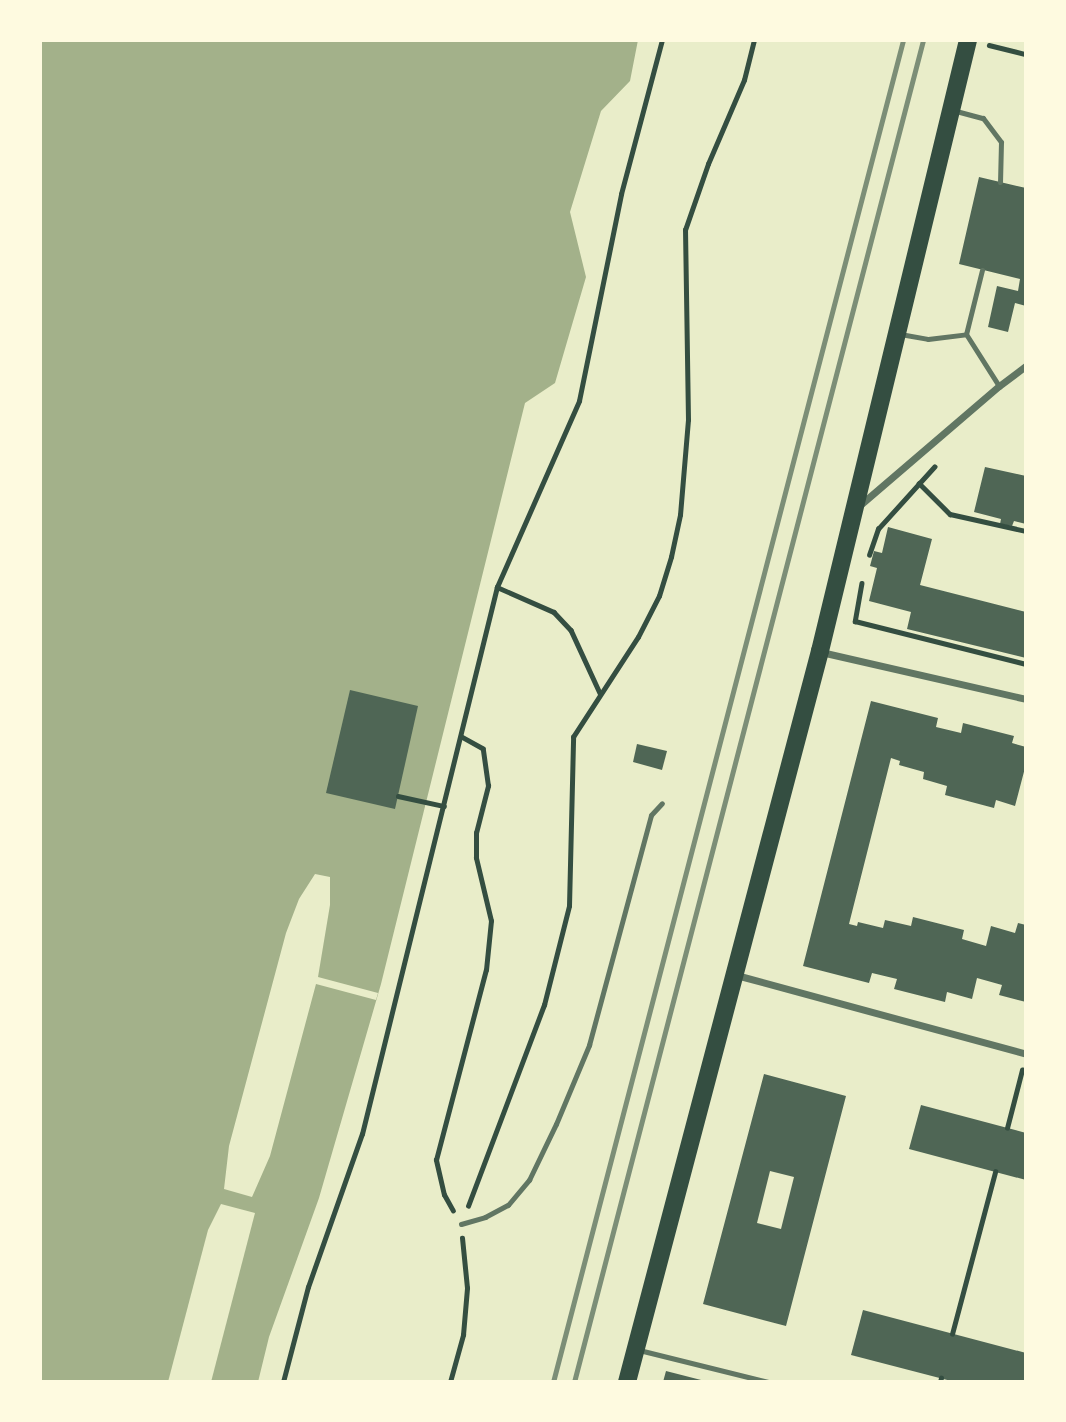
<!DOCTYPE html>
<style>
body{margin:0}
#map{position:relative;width:1066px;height:1422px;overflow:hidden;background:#e9edc9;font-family:Barlow,sans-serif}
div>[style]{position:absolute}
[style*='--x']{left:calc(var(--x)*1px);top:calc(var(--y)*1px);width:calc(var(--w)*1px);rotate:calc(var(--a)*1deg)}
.water>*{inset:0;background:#a3b18a}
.pier>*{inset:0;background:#e9edc9}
.building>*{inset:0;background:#4f6655}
.path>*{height:4.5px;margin:-2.25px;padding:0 2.25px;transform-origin:2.25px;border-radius:2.25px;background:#344e41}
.service>*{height:5px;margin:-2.5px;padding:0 2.5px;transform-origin:2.5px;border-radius:2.5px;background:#617663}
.minor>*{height:7px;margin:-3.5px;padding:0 3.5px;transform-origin:3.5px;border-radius:3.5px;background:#617663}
.primary>*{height:18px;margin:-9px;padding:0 9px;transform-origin:9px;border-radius:9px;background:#344e41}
.rail>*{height:5px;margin:-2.5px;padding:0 2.5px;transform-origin:2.5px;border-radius:2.5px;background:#7c8e77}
span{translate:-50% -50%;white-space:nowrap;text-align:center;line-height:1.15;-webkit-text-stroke:5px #fefae0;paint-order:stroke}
.frame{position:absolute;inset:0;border:42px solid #fefae0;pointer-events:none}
</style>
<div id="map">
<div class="water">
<div style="clip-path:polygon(40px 40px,638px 40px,630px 81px,601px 111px,570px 212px,586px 277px,555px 383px,525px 403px,381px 984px,319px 1198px,269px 1337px,258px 1382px,40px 1382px)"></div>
</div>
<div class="pier">
<div style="clip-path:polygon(315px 874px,330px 877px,330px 905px,318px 977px,378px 993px,376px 1000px,316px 984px,270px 1156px,252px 1197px,224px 1189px,229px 1146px,286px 933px,299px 899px)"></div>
<div style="clip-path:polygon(221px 1204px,255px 1213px,211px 1382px,168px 1382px,208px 1230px)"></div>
</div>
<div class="building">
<div style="clip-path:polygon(979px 177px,1026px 188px,1026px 306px,1015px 303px,1008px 332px,988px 327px,997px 286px,1018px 291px,1020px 279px,959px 264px)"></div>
<div style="clip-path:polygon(985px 467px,1026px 476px,1026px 524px,1014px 521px,1012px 526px,1000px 524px,1001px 519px,974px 512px)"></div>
<div style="clip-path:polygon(888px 527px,932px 539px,920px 585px,1026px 612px,1026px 658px,907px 629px,911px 612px,869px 601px,877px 568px,870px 566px,874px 551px,882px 553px)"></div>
<div style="clip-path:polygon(350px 690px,418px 706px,395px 809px,326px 793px)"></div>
<div style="clip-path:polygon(871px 701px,938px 718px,936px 727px,961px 733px,963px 723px,1014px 736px,1012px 743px,1026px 747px,1026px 764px,1015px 806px,996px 800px,994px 808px,945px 795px,947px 786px,923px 779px,924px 772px,899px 765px,900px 761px,891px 758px,849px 924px,857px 926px,858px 922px,883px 928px,885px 920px,911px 926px,913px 917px,964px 930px,962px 939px,986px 946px,991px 926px,1015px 933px,1018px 923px,1026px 925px,1026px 1002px,999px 995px,1002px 985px,977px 978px,972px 999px,947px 992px,945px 1002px,894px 989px,897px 979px,872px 973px,869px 983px,803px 966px)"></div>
<div style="clip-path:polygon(637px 744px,667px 751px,662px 770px,633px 762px)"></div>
<div style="clip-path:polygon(evenodd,764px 1074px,846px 1096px,786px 1326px,703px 1304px,764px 1074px,770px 1171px,794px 1177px,781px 1229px,757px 1223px,770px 1171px)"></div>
<div style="clip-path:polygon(921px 1105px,1026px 1133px,1026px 1180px,909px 1149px)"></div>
<div style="clip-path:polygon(863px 1310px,1026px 1353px,1026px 1382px,955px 1382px,851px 1355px)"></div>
<div style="clip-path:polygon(666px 1371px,705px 1381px,705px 1382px,663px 1382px)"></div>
</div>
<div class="path">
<div style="--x:989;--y:45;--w:38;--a:14"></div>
<div style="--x:919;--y:483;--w:44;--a:45"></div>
<div style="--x:950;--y:514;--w:78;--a:12.6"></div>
<div style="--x:869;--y:555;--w:28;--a:-71"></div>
<div style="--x:878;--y:529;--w:84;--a:-47.9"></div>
<div style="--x:862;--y:583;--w:39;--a:100"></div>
<div style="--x:855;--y:621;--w:176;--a:14.1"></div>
<div style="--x:497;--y:587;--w:62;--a:23.7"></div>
<div style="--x:554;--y:612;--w:25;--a:47"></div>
<div style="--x:571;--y:630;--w:69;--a:65.3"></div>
<div style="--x:398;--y:796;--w:47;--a:12.3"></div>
<div style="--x:1007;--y:1128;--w:60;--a:-75.5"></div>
<div style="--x:468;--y:1206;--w:215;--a:-69.3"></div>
<div style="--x:544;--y:1005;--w:102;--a:-75.8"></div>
<div style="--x:569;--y:906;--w:169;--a:-88.6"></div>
<div style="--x:573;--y:737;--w:119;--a:-57"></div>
<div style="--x:638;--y:637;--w:46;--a:-62.9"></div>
<div style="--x:659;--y:596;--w:41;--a:-72.9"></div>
<div style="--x:671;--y:557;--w:43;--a:-77.9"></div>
<div style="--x:680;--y:515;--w:95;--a:-85.2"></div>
<div style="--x:688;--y:420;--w:190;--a:-90.9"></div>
<div style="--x:685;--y:230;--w:70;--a:-70.8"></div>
<div style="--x:708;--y:164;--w:91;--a:-66.8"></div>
<div style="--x:744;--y:80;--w:41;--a:-76"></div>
<div style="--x:453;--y:1211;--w:18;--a:-119"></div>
<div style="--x:444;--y:1195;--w:36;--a:-103"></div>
<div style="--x:436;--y:1160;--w:196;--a:-75.3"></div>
<div style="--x:486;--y:970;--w:49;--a:-84.2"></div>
<div style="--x:491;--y:921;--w:65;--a:-103.4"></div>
<div style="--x:476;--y:858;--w:25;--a:-90"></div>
<div style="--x:476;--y:833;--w:49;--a:-75.7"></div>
<div style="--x:488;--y:786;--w:37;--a:-98"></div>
<div style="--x:483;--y:749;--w:25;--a:-151"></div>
<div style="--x:952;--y:1334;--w:168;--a:-75.1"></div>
<div style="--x:283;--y:1382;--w:98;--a:-75.3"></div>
<div style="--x:308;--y:1287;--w:162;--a:-70.6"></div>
<div style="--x:362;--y:1134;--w:563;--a:-76.14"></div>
<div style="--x:497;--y:587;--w:203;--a:-66.2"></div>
<div style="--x:579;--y:401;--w:211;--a:-78.5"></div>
<div style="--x:621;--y:194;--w:159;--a:-75.1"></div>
<div style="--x:450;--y:1382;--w:49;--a:-74.5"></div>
<div style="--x:463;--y:1335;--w:47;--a:-85.1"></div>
<div style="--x:467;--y:1288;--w:50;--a:-95.7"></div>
<div style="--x:940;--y:1382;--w:4;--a:-76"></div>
</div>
<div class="service">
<div style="--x:956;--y:111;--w:28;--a:15"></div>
<div style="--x:983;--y:118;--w:30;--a:53"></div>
<div style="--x:1001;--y:142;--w:40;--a:91.4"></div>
<div style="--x:982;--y:270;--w:66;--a:104"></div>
<div style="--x:966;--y:334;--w:62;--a:57.6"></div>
<div style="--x:900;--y:334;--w:28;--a:10"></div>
<div style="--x:928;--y:339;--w:38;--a:-7"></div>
<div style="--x:461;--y:1224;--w:25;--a:-16"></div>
<div style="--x:485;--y:1217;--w:26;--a:-28"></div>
<div style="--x:508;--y:1205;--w:33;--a:-50"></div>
<div style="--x:529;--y:1180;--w:62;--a:-64.3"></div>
<div style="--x:556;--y:1124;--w:86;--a:-67.3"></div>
<div style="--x:589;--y:1045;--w:238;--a:-74.9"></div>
<div style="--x:651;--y:815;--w:16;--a:-47"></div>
<div style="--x:639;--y:1350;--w:133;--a:13.9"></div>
</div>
<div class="minor">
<div style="--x:860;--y:505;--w:183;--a:-40.6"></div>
<div style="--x:999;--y:386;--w:34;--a:-37"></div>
<div style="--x:821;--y:652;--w:210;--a:12.9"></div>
<div style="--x:736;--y:975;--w:301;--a:15.2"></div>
</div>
<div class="primary">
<div style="--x:627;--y:1382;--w:756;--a:-75.21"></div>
<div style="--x:820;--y:651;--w:629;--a:-76.38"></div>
</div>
<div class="rail">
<div style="--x:553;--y:1382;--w:1387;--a:-75.38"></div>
<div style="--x:574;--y:1382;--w:1387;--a:-75.42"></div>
</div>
<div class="frame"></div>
</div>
